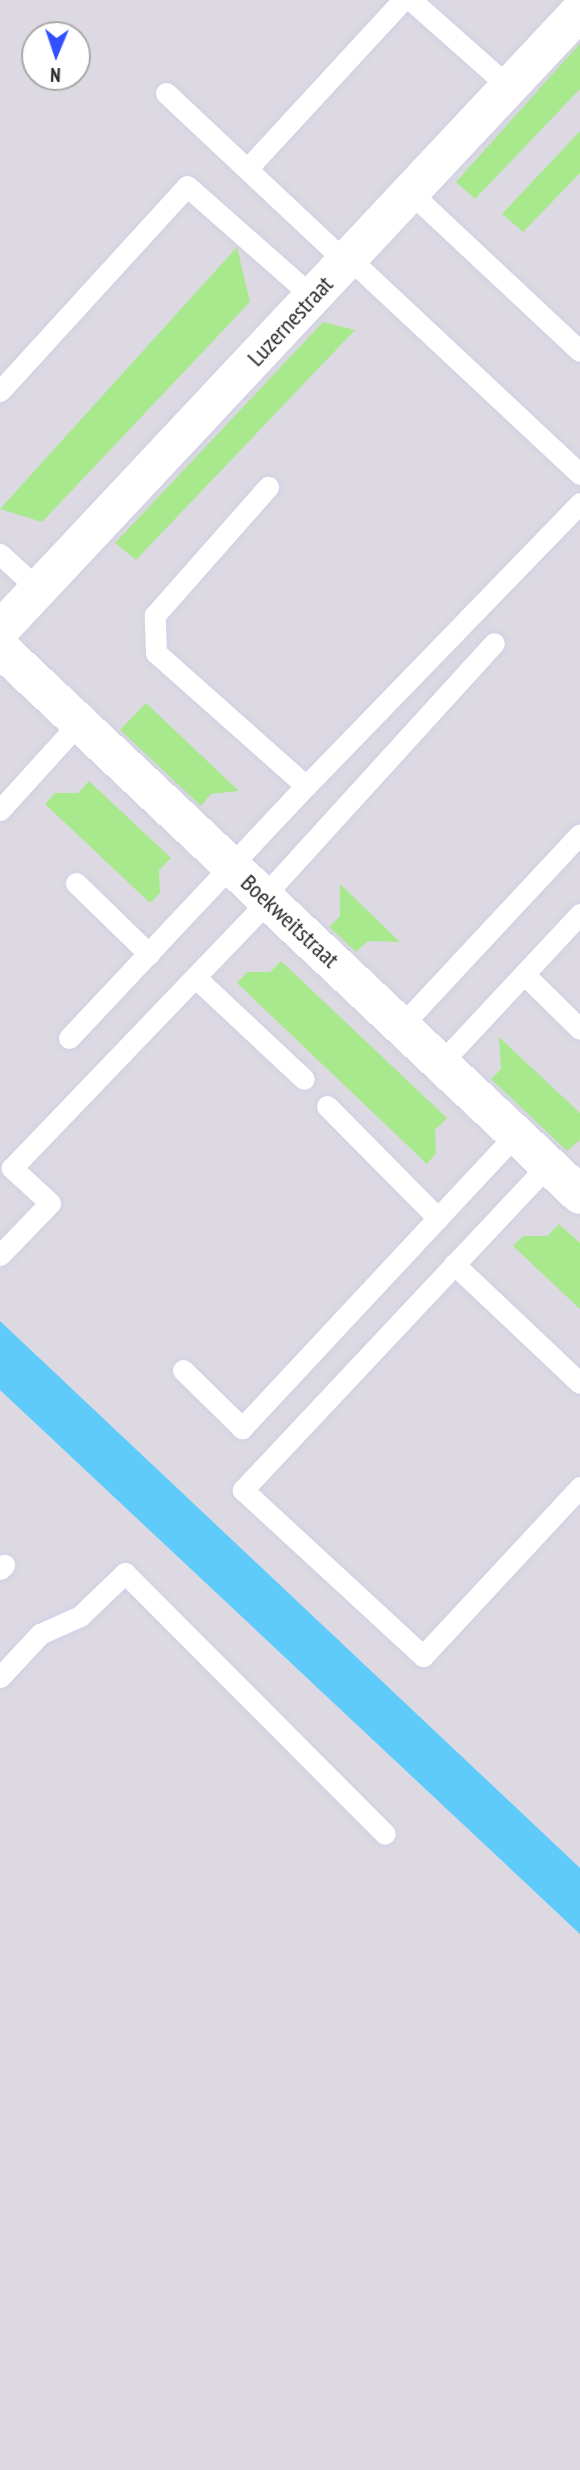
<!DOCTYPE html>
<style>
body{margin:0}
#map{position:relative;width:580px;height:2470px;overflow:hidden;background:#ece4d7;font-family:"PT Sans Narrow",sans-serif}
div>[style]{position:absolute}
[style*='--x']{left:calc(var(--x)*1px);top:calc(var(--y)*1px);width:calc(var(--w)*1px);rotate:calc(var(--a)*1deg)}
.industrial>*{inset:0;background:#dcd9e3}
.green>*{inset:0;background:#a9e98e}
.water>*{inset:0;background:#5fcbfa}
.roads{filter:drop-shadow(0 0 2px #cdd0e3) drop-shadow(0 0 2px #cdd0e3)}
.lane>*{height:21px;margin:-10.5px;padding:0 10.5px;transform-origin:10.5px;border-radius:10.5px;background:#fff}
.street>*{height:38px;margin:-19px;padding:0 19px;transform-origin:19px;border-radius:19px;background:#fff}
span{translate:-50% -50%;white-space:nowrap;text-align:center;line-height:1.15;-webkit-text-stroke:5px #fff;paint-order:stroke}
.street-label{font-size:24px;color:#282828}
.north{position:absolute;left:21px;top:21px;width:70px;height:70px;box-sizing:border-box;background:#fff;border:2px solid #a9a9a9;border-radius:50%;rotate:182deg;font-size:19px;font-weight:700;line-height:28px;text-align:center;color:#282828}
.north::after{content:'';display:block;margin:auto;width:24px;height:32px;background:#3250ff;clip-path:polygon(50% 0,100% 100%,50% 72%,0 100%)}
</style>
<div id="map">
<div class="industrial">
<div style="clip-path:polygon(evenodd,0 0,580px 0,580px 2470px,0 2470px,0 0,35px 35px,77px 35px,77px 77px,35px 77px,35px 35px)"></div>
</div>
<div class="green">
<div style="clip-path:polygon(580px 43px,580px 89px,475px 199px,456px 182px)"></div>
<div style="clip-path:polygon(580px 131px,580px 173px,523px 232px,502px 214px)"></div>
<div style="clip-path:polygon(237px 247px,250px 302px,42px 522px,0 509px)"></div>
<div style="clip-path:polygon(323px 322px,355px 330px,136px 560px,115px 543px)"></div>
<div style="clip-path:polygon(146px 703px,239px 791px,211px 794px,201px 806px,120px 730px)"></div>
<div style="clip-path:polygon(89px 781px,171px 858px,159px 870px,160px 893px,150px 903px,45px 804px,55px 793px,78px 793px)"></div>
<div style="clip-path:polygon(340px 884px,400px 942px,368px 941px,356px 952px,329px 927px,340px 916px)"></div>
<div style="clip-path:polygon(281px 961px,447px 1118px,435px 1130px,436px 1153px,427px 1164px,237px 983px,247px 972px,270px 972px)"></div>
<div style="clip-path:polygon(499px 1037px,580px 1113px,580px 1140px,567px 1151px,491px 1079px,501px 1069px)"></div>
<div style="clip-path:polygon(559px 1224px,580px 1243px,580px 1309px,513px 1246px,523px 1236px,547px 1236px)"></div>
</div>
<div class="water">
<div style="clip-path:polygon(0 1321px,580px 1868px,580px 1934px,0 1390px)"></div>
</div>
<div class="roads">
<div class="lane">
<div style="--x:411;--y:0;--w:131;--a:41.6"></div>
<div style="--x:166;--y:93;--w:247;--a:43.2"></div>
<div style="--x:247;--y:169;--w:230;--a:-47.3"></div>
<div style="--x:411;--y:193;--w:231;--a:43.1"></div>
<div style="--x:349;--y:258;--w:316;--a:43.1"></div>
<div style="--x:0;--y:391;--w:277;--a:-47.6"></div>
<div style="--x:187;--y:186;--w:168;--a:41.4"></div>
<div style="--x:0;--y:554;--w:52;--a:42.6"></div>
<div style="--x:306;--y:786;--w:394;--a:-45.9"></div>
<div style="--x:0;--y:810;--w:118;--a:-47.8"></div>
<div style="--x:76;--y:883;--w:102;--a:44.2"></div>
<div style="--x:263;--y:897;--w:343;--a:-47.7"></div>
<div style="--x:524;--y:974;--w:78;--a:44.5"></div>
<div style="--x:195;--y:977;--w:149;--a:43.1"></div>
<div style="--x:401;--y:1026;--w:262;--a:-47"></div>
<div style="--x:69;--y:1038;--w:346;--a:-46.8"></div>
<div style="--x:306;--y:786;--w:200;--a:-138.4"></div>
<div style="--x:156;--y:653;--w:38;--a:-92"></div>
<div style="--x:155;--y:615;--w:171;--a:-48.6"></div>
<div style="--x:440;--y:1064;--w:205;--a:-47"></div>
<div style="--x:327;--y:1106;--w:158;--a:45.3"></div>
<div style="--x:548;--y:1165;--w:446;--a:133.2"></div>
<div style="--x:243;--y:1490;--w:245;--a:42.7"></div>
<div style="--x:423;--y:1656;--w:231;--a:-47.1"></div>
<div style="--x:0;--y:1255;--w:72;--a:-46.1"></div>
<div style="--x:50;--y:1203;--w:52;--a:-137.4"></div>
<div style="--x:12;--y:1168;--w:370;--a:-46.2"></div>
<div style="--x:454;--y:1264;--w:173;--a:43.4"></div>
<div style="--x:183;--y:1370;--w:83;--a:44.5"></div>
<div style="--x:242;--y:1428;--w:402;--a:-47"></div>
<div style="--x:0;--y:1569;--w:6;--a:-45"></div>
<div style="--x:0;--y:1677;--w:59;--a:-47.1"></div>
<div style="--x:40;--y:1634;--w:44;--a:-24.2"></div>
<div style="--x:80;--y:1616;--w:62;--a:-43.7"></div>
<div style="--x:125;--y:1573;--w:368;--a:45.1"></div>
</div>
<div class="street">
<div style="--x:0;--y:630;--w:848;--a:-46.86"></div>
<div style="--x:0;--y:648;--w:797;--a:43.32"></div>
</div>
</div>
<div class="street-label">
<span style="left:290px;top:321px;rotate:-47deg">Luzernestraat</span>
<span style="left:290px;top:921px;rotate:43deg">Boekweitstraat</span>
</div>
<div class="north">N</div>
</div>
